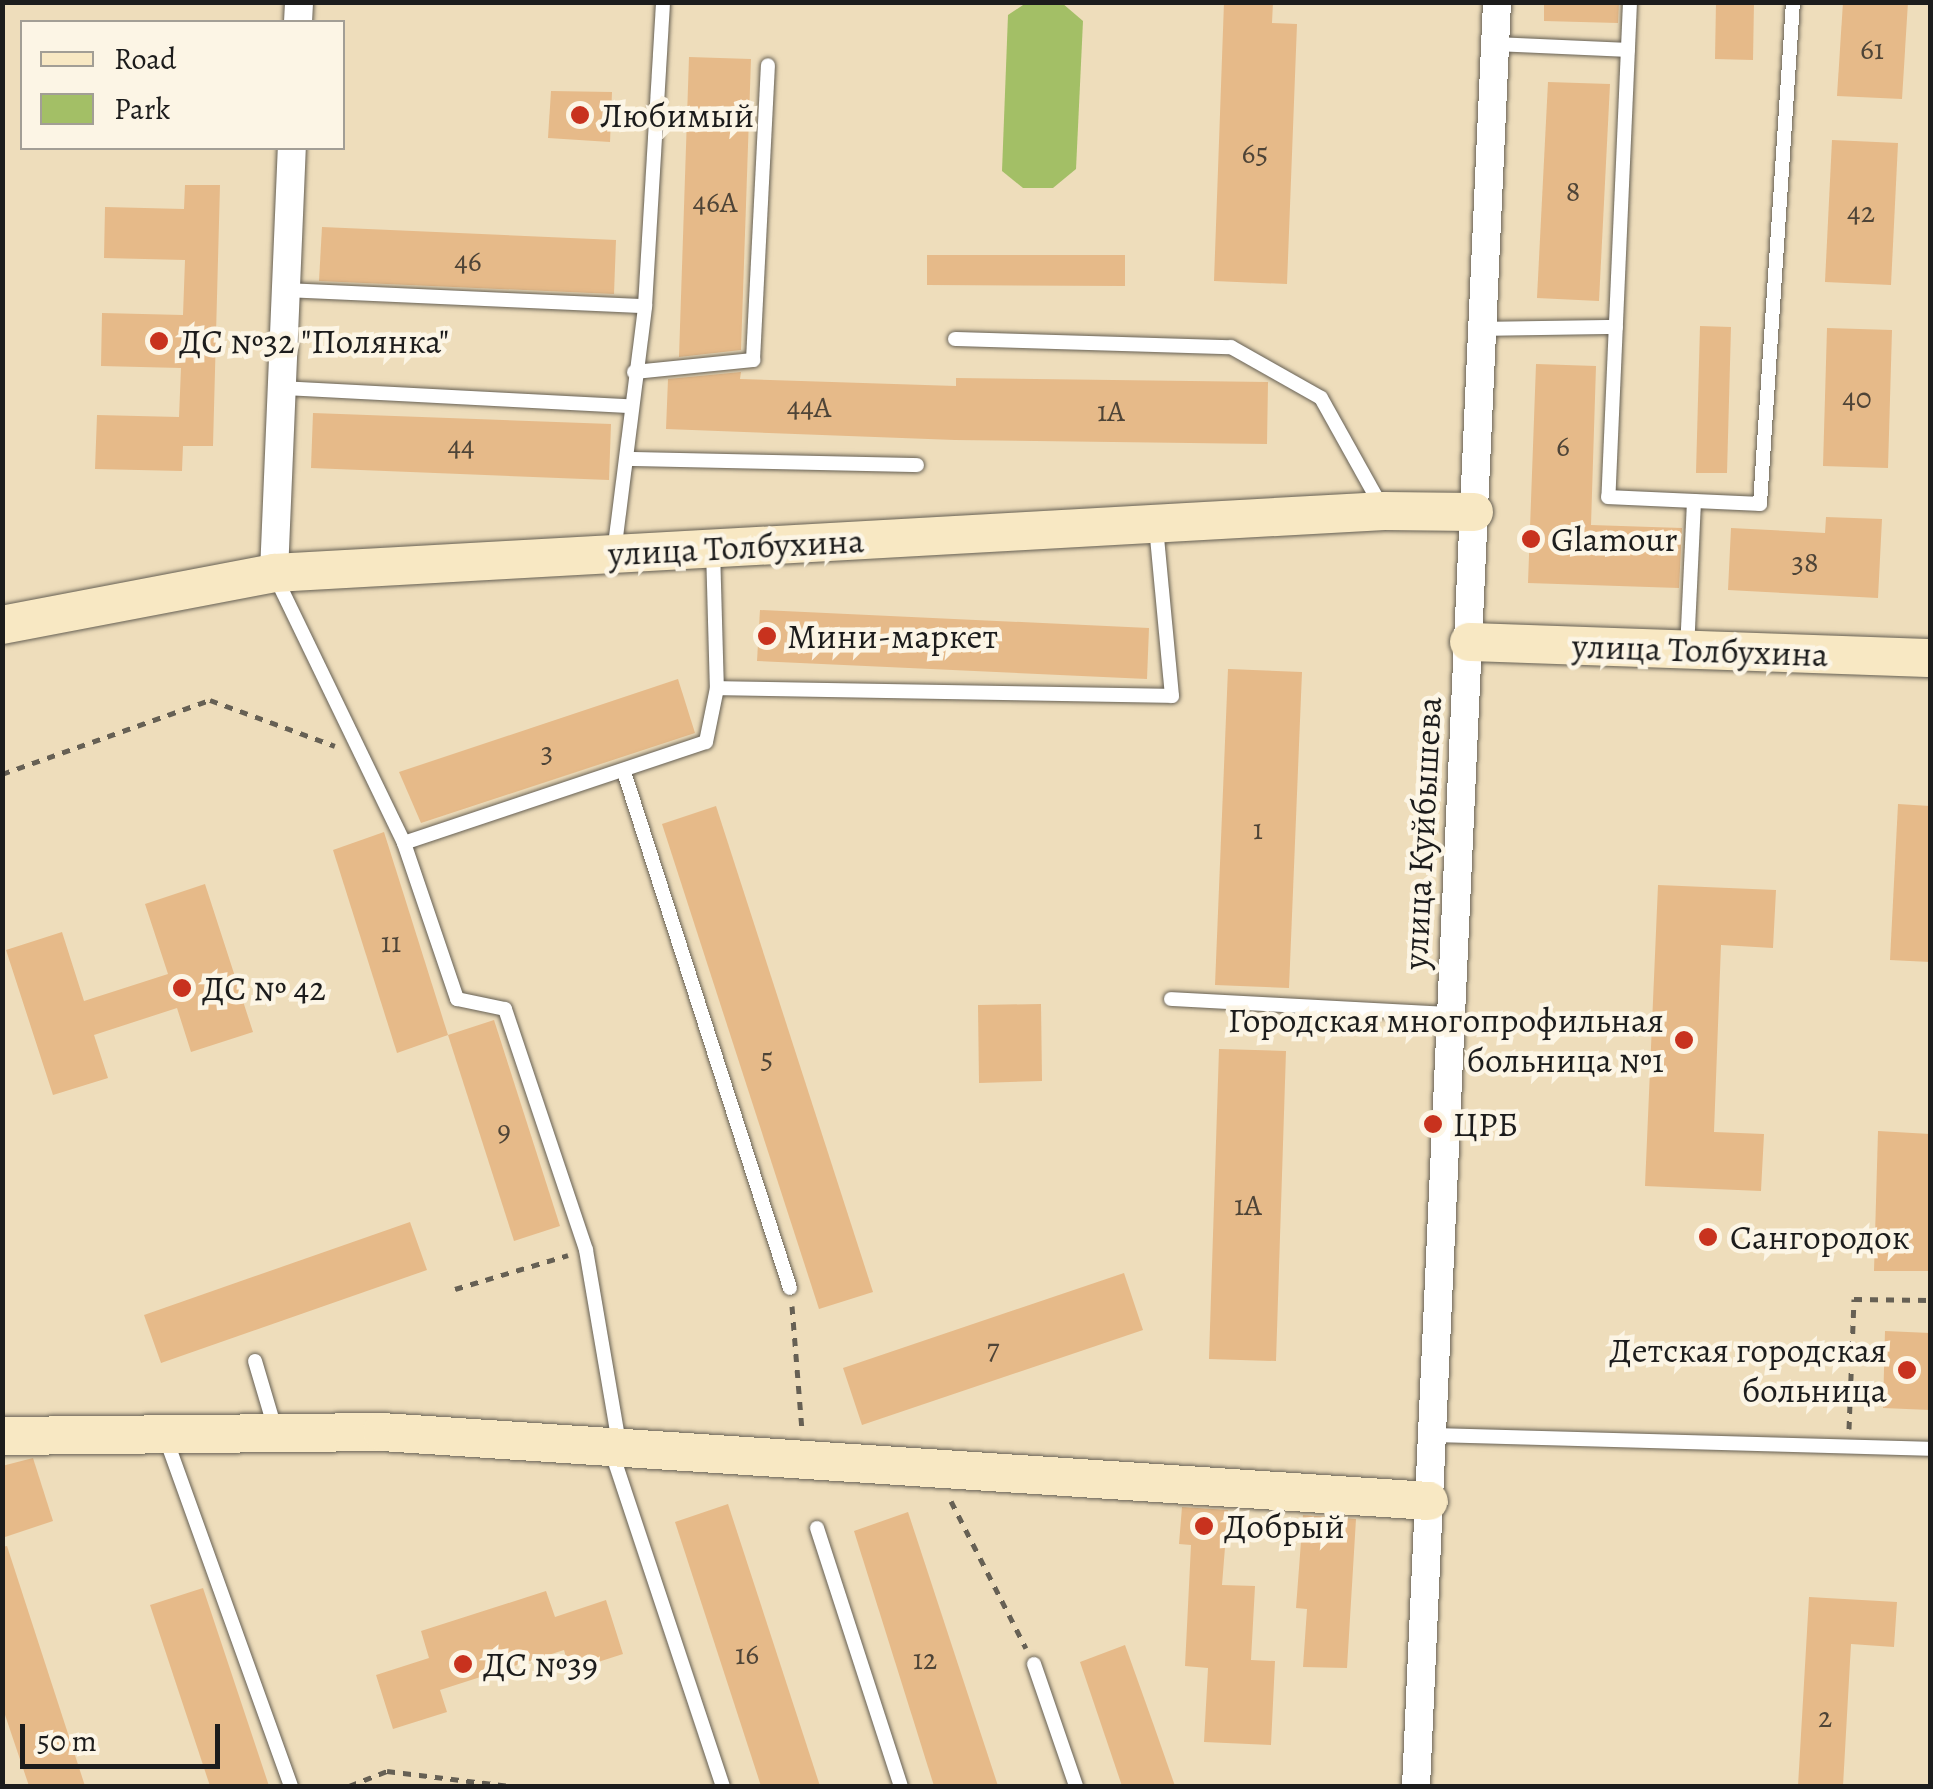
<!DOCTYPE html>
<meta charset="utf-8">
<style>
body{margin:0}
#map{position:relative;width:1933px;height:1789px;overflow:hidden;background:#edb;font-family:Alegreya,serif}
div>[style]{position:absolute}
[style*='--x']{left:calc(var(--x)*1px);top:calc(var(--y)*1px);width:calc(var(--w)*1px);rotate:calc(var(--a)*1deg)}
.green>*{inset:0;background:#a3bf66}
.building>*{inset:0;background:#e6ba89}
.path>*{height:5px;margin-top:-2.5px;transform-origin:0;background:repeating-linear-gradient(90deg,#666054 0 8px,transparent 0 16px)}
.roads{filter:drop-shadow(0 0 2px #666054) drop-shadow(0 0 2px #666054)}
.lane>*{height:14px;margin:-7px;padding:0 7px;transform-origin:7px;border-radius:7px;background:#fff}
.street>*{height:28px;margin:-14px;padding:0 14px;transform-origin:14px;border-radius:14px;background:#fff}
.secondary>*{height:38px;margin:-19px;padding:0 19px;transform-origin:19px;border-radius:19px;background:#f8e8c3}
.dots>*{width:28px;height:28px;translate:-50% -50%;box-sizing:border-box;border:5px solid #fcf5e5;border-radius:50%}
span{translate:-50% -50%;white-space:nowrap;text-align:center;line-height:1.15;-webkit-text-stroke:9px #fcf5e5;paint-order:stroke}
.number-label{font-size:30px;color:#4e4437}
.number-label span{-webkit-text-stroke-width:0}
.poi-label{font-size:35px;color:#1c1c1c}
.left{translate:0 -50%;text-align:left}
.right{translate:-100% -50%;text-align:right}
.street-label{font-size:35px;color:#1c1c1c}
.frame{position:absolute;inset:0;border:5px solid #1c1c1c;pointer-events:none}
.legend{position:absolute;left:20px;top:20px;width:325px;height:130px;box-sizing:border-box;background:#fcf5e5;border:2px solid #a29e95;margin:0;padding:12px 18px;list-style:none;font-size:30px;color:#1c1c1c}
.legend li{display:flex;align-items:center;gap:20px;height:50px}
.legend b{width:50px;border:2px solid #a29e95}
.scale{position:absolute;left:20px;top:1724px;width:200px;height:45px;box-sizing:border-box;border:5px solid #1c1c1c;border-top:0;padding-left:12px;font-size:30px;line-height:35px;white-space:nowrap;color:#1c1c1c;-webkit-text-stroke:8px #fcf5e5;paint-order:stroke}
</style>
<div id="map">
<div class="green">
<div style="clip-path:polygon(1026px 3px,1062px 3px,1083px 21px,1076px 169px,1053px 188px,1023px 188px,1002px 171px,1008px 15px)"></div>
</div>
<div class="building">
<div style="clip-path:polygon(1224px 2px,1273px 2px,1272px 23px,1297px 24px,1287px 284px,1214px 281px)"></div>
<div style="clip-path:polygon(1544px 2px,1619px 2px,1618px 23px,1544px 21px)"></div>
<div style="clip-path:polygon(1716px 2px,1754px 2px,1753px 60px,1715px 59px)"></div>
<div style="clip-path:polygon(1843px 2px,1908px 2px,1902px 99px,1837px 96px)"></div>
<div style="clip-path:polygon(689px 57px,751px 59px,741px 350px,679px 357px)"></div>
<div style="clip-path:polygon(1548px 82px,1610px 84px,1599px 301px,1537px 298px)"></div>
<div style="clip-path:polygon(551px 91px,612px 92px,610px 142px,548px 138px)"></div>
<div style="clip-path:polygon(1832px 140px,1898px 143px,1891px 285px,1825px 282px)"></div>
<div style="clip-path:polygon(185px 185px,220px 185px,213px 446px,183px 446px,182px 471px,95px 469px,97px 415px,179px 417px,181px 368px,101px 366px,102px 313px,183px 315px,185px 260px,104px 258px,105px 207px,184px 209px)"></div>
<div style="clip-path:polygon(322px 227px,616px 240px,614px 294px,319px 281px)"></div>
<div style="clip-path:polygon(927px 255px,1125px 255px,1125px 286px,927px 285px)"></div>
<div style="clip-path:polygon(1700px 326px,1731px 327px,1727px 473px,1696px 473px)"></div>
<div style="clip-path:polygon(1827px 328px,1892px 330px,1888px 468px,1823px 466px)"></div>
<div style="clip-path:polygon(1536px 364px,1596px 366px,1591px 525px,1682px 528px,1679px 588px,1528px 583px)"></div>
<div style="clip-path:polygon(741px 372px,740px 379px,956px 386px,956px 378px,1268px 382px,1267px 444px,955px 440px,666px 429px,668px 379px)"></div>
<div style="clip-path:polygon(313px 413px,611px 424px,609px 480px,311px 468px)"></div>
<div style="clip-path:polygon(1826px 517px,1882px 519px,1878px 598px,1728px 590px,1731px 528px,1825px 533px)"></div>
<div style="clip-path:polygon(760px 610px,1149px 628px,1147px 679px,757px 661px)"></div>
<div style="clip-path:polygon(1228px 669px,1302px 672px,1289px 988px,1215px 985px)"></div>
<div style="clip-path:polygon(678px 679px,695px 733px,421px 823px,399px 772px)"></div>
<div style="clip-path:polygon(1898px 804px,1930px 806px,1930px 962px,1890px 960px)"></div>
<div style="clip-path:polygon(716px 806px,873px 1292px,819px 1309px,662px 824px)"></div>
<div style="clip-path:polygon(384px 832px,448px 1035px,397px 1053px,333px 850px)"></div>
<div style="clip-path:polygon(205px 884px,253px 1032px,191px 1052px,177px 1008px,94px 1035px,108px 1078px,53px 1095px,6px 950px,62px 932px,84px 1001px,168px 974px,145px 904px)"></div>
<div style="clip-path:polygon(1658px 885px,1776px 890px,1773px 948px,1721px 945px,1714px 1132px,1764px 1134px,1761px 1191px,1645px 1186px)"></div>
<div style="clip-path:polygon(1041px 1004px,1042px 1081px,979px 1083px,978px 1005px)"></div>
<div style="clip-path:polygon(494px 1020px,560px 1226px,514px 1241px,448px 1035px)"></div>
<div style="clip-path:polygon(1219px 1049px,1286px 1051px,1276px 1361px,1209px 1359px)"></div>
<div style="clip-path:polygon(1878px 1131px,1930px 1134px,1930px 1271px,1874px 1271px)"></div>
<div style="clip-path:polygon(410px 1222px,427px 1270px,161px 1363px,144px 1315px)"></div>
<div style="clip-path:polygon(1124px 1273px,1143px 1330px,862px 1425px,843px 1368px)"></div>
<div style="clip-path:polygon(1885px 1331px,1930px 1333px,1930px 1410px,1883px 1408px)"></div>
<div style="clip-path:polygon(33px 1458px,53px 1521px,2px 1538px,2px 1466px)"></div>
<div style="clip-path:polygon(728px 1504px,820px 1786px,761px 1786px,675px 1522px)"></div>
<div style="clip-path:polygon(1182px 1507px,1228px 1510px,1222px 1585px,1255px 1586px,1251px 1660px,1275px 1661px,1271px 1745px,1204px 1742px,1208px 1668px,1185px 1666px,1191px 1545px,1179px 1544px)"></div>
<div style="clip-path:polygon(908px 1512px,998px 1786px,934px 1786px,854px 1531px)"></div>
<div style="clip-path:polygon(1303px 1515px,1356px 1519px,1347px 1668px,1303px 1667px,1307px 1609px,1296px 1608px)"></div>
<div style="clip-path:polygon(7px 1546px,85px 1786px,29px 1786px,2px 1706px,2px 1547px)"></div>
<div style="clip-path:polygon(203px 1588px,269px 1786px,210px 1786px,150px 1605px)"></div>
<div style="clip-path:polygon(546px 1591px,555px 1617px,606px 1600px,623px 1654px,570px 1671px,564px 1650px,440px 1690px,447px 1712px,393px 1729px,376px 1675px,429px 1658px,421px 1631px)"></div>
<div style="clip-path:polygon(1809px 1597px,1897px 1602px,1894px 1647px,1851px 1644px,1843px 1786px,1798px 1786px)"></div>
<div style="clip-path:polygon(1125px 1645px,1154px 1726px,1175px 1786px,1122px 1786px,1080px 1662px)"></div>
</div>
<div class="path">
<div style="--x:2;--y:774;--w:221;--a:-19.6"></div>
<div style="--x:210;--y:700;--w:133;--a:20.2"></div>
<div style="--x:455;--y:1289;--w:118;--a:-16.7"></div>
<div style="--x:792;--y:1306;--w:123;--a:85.4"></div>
<div style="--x:1849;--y:1429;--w:130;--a:-87.8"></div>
<div style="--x:1854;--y:1299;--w:76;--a:0.8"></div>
<div style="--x:951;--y:1501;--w:165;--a:63"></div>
<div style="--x:349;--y:1786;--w:41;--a:-21.5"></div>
<div style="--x:387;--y:1771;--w:124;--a:7"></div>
</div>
<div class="roads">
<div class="lane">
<div style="--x:1630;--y:2;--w:495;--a:92.5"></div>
<div style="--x:1608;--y:497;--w:152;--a:2.6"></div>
<div style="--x:1760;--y:504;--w:503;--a:-86.24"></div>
<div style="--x:1496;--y:44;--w:132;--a:2.6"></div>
<div style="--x:286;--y:290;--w:359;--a:2.6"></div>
<div style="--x:1483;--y:329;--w:133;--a:-0.9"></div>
<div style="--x:955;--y:339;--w:276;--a:1.7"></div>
<div style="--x:1231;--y:347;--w:103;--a:29.5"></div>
<div style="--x:1321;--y:398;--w:124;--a:60.9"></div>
<div style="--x:634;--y:372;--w:120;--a:-5.8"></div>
<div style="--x:753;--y:360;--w:295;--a:-87.1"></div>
<div style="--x:282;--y:388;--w:349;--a:3"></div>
<div style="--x:629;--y:459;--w:288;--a:1.2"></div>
<div style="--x:713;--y:549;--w:139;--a:88.4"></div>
<div style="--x:717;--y:688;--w:455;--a:1"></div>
<div style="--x:1172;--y:696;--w:171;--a:-95.4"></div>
<div style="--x:614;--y:553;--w:249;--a:-82.8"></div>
<div style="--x:645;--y:306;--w:305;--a:-86.6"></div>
<div style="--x:276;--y:578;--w:294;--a:64.2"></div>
<div style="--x:404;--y:843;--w:165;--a:71.2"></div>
<div style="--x:457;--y:999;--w:49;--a:11.8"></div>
<div style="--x:505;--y:1009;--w:254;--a:71.4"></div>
<div style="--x:586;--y:1250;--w:197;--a:80.3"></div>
<div style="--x:1687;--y:650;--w:149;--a:-87.3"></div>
<div style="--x:624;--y:772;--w:542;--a:72.17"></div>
<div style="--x:404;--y:843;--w:318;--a:-18.5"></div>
<div style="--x:706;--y:742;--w:55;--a:-78.5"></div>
<div style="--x:1171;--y:999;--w:280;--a:3.1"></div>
<div style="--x:255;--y:1361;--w:74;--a:73.5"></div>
<div style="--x:1432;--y:1435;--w:498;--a:1.6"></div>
<div style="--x:166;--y:1439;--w:369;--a:70.2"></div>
<div style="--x:611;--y:1450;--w:354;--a:71.6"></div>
<div style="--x:817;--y:1528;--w:271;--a:72"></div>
<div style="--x:1034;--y:1664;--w:129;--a:71"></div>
</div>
<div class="street">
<div style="--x:298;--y:22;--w:20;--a:-87"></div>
<div style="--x:274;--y:573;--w:425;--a:-87.6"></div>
<div style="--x:1416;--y:1786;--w:1786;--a:-87.4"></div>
</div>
<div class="secondary">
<div style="--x:2;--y:625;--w:277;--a:-10.8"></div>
<div style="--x:274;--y:573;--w:1112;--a:-3.2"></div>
<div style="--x:1384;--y:511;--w:90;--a:0.6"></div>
<div style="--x:1469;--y:642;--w:461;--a:2"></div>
<div style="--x:2;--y:1436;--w:380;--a:-0.6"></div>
<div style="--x:382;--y:1432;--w:1049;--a:3.77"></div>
</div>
</div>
<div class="dots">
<div style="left:580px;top:115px;background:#c8321e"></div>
<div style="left:159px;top:341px;background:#c8321e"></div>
<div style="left:1531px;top:539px;background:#c8321e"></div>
<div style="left:767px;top:636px;background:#c8321e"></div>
<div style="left:182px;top:988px;background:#c8321e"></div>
<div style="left:1684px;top:1040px;background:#c8321e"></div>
<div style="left:1433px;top:1124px;background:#c8321e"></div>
<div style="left:1708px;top:1237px;background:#c8321e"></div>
<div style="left:1907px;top:1370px;background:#c8321e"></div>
<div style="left:1204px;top:1526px;background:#c8321e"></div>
<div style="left:463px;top:1664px;background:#c8321e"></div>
</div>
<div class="number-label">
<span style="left:1872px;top:49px">61</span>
<span style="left:1255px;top:153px">65</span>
<span style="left:1573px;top:191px">8</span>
<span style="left:715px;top:202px">46А</span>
<span style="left:1861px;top:212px">42</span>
<span style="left:468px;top:261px">46</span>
<span style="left:1857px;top:398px">40</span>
<span style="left:809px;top:407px">44А</span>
<span style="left:1111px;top:411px">1А</span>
<span style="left:461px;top:446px">44</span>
<span style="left:1563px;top:446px">6</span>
<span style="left:1805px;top:562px">38</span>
<span style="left:547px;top:752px">3</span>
<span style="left:1258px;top:829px">1</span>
<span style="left:391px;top:942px">11</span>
<span style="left:767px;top:1058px">5</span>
<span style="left:504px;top:1131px">9</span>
<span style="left:1248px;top:1205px">1А</span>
<span style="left:993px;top:1349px">7</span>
<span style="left:747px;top:1654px">16</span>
<span style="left:925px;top:1659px">12</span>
<span style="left:1825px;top:1717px">2</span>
</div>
<div class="poi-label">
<span class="left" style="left:600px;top:115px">Любимый</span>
<span class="left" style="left:179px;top:341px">ДС №32 "Полянка"</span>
<span class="left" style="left:1551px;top:539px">Glamour</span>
<span class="left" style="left:787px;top:636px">Мини-маркет</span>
<span class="left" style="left:202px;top:988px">ДС № 42</span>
<span class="right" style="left:1664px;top:1040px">Городская многопрофильная<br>больница №1</span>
<span class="left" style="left:1453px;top:1124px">ЦРБ</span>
<span class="left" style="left:1730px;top:1237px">Сангородок</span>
<span class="right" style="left:1887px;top:1370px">Детская городская<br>больница</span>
<span class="left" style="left:1224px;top:1526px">Добрый</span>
<span class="left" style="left:483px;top:1664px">ДС №39</span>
</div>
<div class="street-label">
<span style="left:736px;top:547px;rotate:-3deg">улица Толбухина</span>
<span style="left:1700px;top:650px;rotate:2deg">улица Толбухина</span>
<span style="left:1422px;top:833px;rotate:-87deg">улица Куйбышева</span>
</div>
<div class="frame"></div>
<ul class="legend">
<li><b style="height:12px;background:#f8e8c3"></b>Road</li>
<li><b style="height:28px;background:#a3bf66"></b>Park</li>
</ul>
<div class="scale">50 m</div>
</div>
